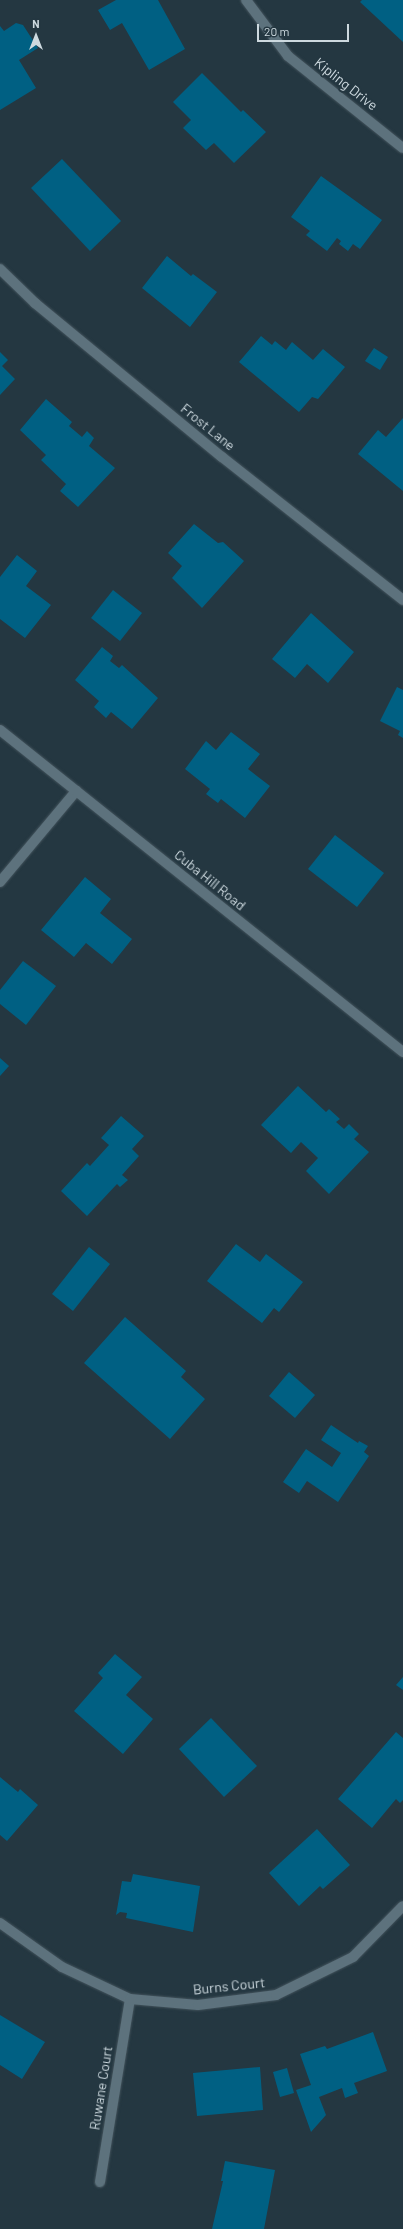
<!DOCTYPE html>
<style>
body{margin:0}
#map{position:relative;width:403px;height:2229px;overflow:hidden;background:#243741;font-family:Barlow,sans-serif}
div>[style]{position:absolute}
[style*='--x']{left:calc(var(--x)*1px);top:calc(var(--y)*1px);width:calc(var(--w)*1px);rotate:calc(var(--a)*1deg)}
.building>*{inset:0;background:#006083}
.roads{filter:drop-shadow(0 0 1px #42525b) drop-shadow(0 0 1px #42525b)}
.minor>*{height:10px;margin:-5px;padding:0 5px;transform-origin:5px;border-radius:5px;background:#5d727d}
.secondary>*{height:10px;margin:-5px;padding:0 5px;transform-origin:5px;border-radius:5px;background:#5d727d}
span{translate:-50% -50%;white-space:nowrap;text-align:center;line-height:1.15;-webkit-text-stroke:4px #243741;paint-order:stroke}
.street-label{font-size:14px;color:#cdd9df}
.north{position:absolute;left:16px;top:16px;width:40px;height:40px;-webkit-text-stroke:3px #243741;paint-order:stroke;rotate:0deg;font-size:11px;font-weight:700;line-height:16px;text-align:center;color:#cdd9df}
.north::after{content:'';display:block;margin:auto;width:14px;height:18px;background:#cdd9df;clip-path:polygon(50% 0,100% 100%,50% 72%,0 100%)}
.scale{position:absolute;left:257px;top:24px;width:92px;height:18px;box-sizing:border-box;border:2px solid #cdd9df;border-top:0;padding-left:5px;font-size:12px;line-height:14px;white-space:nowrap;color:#cdd9df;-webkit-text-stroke:3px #243741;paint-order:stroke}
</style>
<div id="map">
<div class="building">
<div style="clip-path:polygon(116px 0,158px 0,185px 49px,149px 70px,122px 23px,110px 30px,98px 10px)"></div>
<div style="clip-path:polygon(362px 0,403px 0,403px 42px,360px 2px)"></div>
<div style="clip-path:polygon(16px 23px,23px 25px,38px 48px,19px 60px,36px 88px,0 110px,0 26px,4px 31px)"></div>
<div style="clip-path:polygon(202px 73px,241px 112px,243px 110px,266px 132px,234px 163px,214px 143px,206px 150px,183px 128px,191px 120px,173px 102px)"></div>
<div style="clip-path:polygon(62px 159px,121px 221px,90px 251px,31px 188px)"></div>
<div style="clip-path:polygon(321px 176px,382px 220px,360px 249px,353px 244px,348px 251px,339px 244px,341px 241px,337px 238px,327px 251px,306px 235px,310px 231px,291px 217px)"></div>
<div style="clip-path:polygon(167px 256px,191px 276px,193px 274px,217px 292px,190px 327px,142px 288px)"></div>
<div style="clip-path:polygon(261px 336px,272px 345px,275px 341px,286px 350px,292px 342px,313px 360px,323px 349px,345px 367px,318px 399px,312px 397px,299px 412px,239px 362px)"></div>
<div style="clip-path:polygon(374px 348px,388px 357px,380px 370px,365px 361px)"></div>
<div style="clip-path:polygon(0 352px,8px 360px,2px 366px,15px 379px,0 395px)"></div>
<div style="clip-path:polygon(46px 399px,72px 422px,69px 426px,82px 437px,87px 431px,94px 438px,89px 446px,115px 468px,78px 507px,60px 491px,66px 484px,41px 460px,46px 455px,20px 430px)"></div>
<div style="clip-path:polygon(403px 418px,403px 491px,358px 454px,378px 430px,386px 437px)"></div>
<div style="clip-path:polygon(194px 524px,218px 543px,223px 542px,244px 561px,202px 608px,172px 578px,182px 566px,168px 553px)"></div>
<div style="clip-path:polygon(17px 555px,37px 571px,26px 586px,51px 605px,25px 638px,0 619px,0 577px)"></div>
<div style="clip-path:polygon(113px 590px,142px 613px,120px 641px,91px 618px)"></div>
<div style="clip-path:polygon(311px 613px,354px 652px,328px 683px,307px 664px,295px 678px,272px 659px)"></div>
<div style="clip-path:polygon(102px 647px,113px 656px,110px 661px,119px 668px,122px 665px,158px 698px,132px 729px,111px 712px,106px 718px,94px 707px,99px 701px,75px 680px)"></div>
<div style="clip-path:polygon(397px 687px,403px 690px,403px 738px,398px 735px,400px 731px,380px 721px)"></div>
<div style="clip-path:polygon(231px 732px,260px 754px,248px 769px,270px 786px,245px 818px,221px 799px,218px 803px,206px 794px,210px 789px,185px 769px,206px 741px,216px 750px)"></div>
<div style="clip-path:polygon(335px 835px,384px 873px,357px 907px,308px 869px)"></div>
<div style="clip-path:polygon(85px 877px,111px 899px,100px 913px,132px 939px,112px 964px,86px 943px,74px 957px,41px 930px)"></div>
<div style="clip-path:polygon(23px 961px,56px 986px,26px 1025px,0 1004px,0 990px)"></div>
<div style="clip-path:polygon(0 1058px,9px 1066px,0 1076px)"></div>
<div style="clip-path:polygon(298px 1086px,326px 1112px,329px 1109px,340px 1119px,336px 1122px,344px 1129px,349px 1124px,359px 1134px,354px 1139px,369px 1152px,329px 1194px,306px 1171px,318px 1158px,301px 1142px,291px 1153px,261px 1125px)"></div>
<div style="clip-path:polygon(121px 1116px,144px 1136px,132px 1149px,139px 1156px,122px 1175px,128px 1180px,120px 1187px,117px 1184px,87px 1216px,61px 1191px,87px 1163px,90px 1166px,109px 1145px,101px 1138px)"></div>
<div style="clip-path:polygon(236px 1244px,260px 1262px,266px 1254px,303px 1282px,279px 1312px,274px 1308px,262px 1323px,207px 1281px)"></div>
<div style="clip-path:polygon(89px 1247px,110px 1264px,73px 1311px,52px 1294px)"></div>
<div style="clip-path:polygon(125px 1317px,186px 1371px,181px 1377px,205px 1399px,170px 1439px,84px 1363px)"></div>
<div style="clip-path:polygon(289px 1372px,315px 1395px,295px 1418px,269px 1396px)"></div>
<div style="clip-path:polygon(331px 1425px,358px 1443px,359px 1441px,368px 1446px,364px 1452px,369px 1456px,338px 1502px,307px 1481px,299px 1493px,283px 1482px,306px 1449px,332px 1467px,341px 1453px,321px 1440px)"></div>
<div style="clip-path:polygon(115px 1654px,142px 1677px,126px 1695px,153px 1719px,123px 1754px,74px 1711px,103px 1678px,98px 1673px)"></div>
<div style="clip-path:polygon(403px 1677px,403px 1690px,396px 1685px)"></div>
<div style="clip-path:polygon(211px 1718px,257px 1766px,224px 1797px,179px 1749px)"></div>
<div style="clip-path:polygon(396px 1732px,403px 1738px,403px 1800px,400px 1803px,396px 1799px,372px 1828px,338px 1799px)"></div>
<div style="clip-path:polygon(0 1777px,18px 1792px,20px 1789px,38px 1805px,7px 1841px,0 1835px)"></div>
<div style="clip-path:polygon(317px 1829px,350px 1865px,323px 1889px,320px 1886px,299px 1906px,269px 1873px)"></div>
<div style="clip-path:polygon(133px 1874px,200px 1886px,193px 1932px,126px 1918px,127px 1913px,120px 1912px,116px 1915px,122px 1881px,131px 1882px)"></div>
<div style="clip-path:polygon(0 2015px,45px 2042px,22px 2079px,0 2065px)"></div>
<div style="clip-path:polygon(373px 2032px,387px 2071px,354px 2083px,358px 2093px,345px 2098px,342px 2088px,319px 2097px,326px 2115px,311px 2132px,296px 2090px,311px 2085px,300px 2054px,325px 2046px,327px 2049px)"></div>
<div style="clip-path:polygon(260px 2067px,263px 2110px,197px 2116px,193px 2073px)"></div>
<div style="clip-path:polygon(287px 2068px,294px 2093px,280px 2097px,273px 2072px)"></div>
<div style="clip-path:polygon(225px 2161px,275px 2170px,264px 2229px,212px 2229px,223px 2181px,221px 2181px)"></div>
</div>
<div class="roads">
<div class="minor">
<div style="--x:246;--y:0;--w:70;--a:53.1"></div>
<div style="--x:288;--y:56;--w:147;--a:38.7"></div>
<div style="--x:0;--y:269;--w:49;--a:44.2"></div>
<div style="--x:35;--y:303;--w:242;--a:39.5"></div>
<div style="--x:222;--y:457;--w:231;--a:38.3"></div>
<div style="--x:0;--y:882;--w:119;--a:-50.1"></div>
<div style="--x:0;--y:1923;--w:76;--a:35.4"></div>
<div style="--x:62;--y:1967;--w:75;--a:25.2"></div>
<div style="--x:130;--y:1999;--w:68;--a:5"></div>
<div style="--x:198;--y:2005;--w:79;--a:-7.3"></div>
<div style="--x:276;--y:1995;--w:86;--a:-26.3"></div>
<div style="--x:353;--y:1957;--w:71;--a:-45.6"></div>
<div style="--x:100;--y:2182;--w:185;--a:-80.7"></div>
</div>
<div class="secondary">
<div style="--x:0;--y:730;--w:516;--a:38.63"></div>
</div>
</div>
<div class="street-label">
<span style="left:346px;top:84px;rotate:38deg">Kipling Drive</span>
<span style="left:208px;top:427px;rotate:39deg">Frost Lane</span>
<span style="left:210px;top:880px;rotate:39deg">Cuba Hill Road</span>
<span style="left:229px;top:1986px;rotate:-6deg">Burns Court</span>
<span style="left:101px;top:2088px;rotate:-81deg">Ruwane Court</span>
</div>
<div class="north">N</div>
<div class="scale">20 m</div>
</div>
